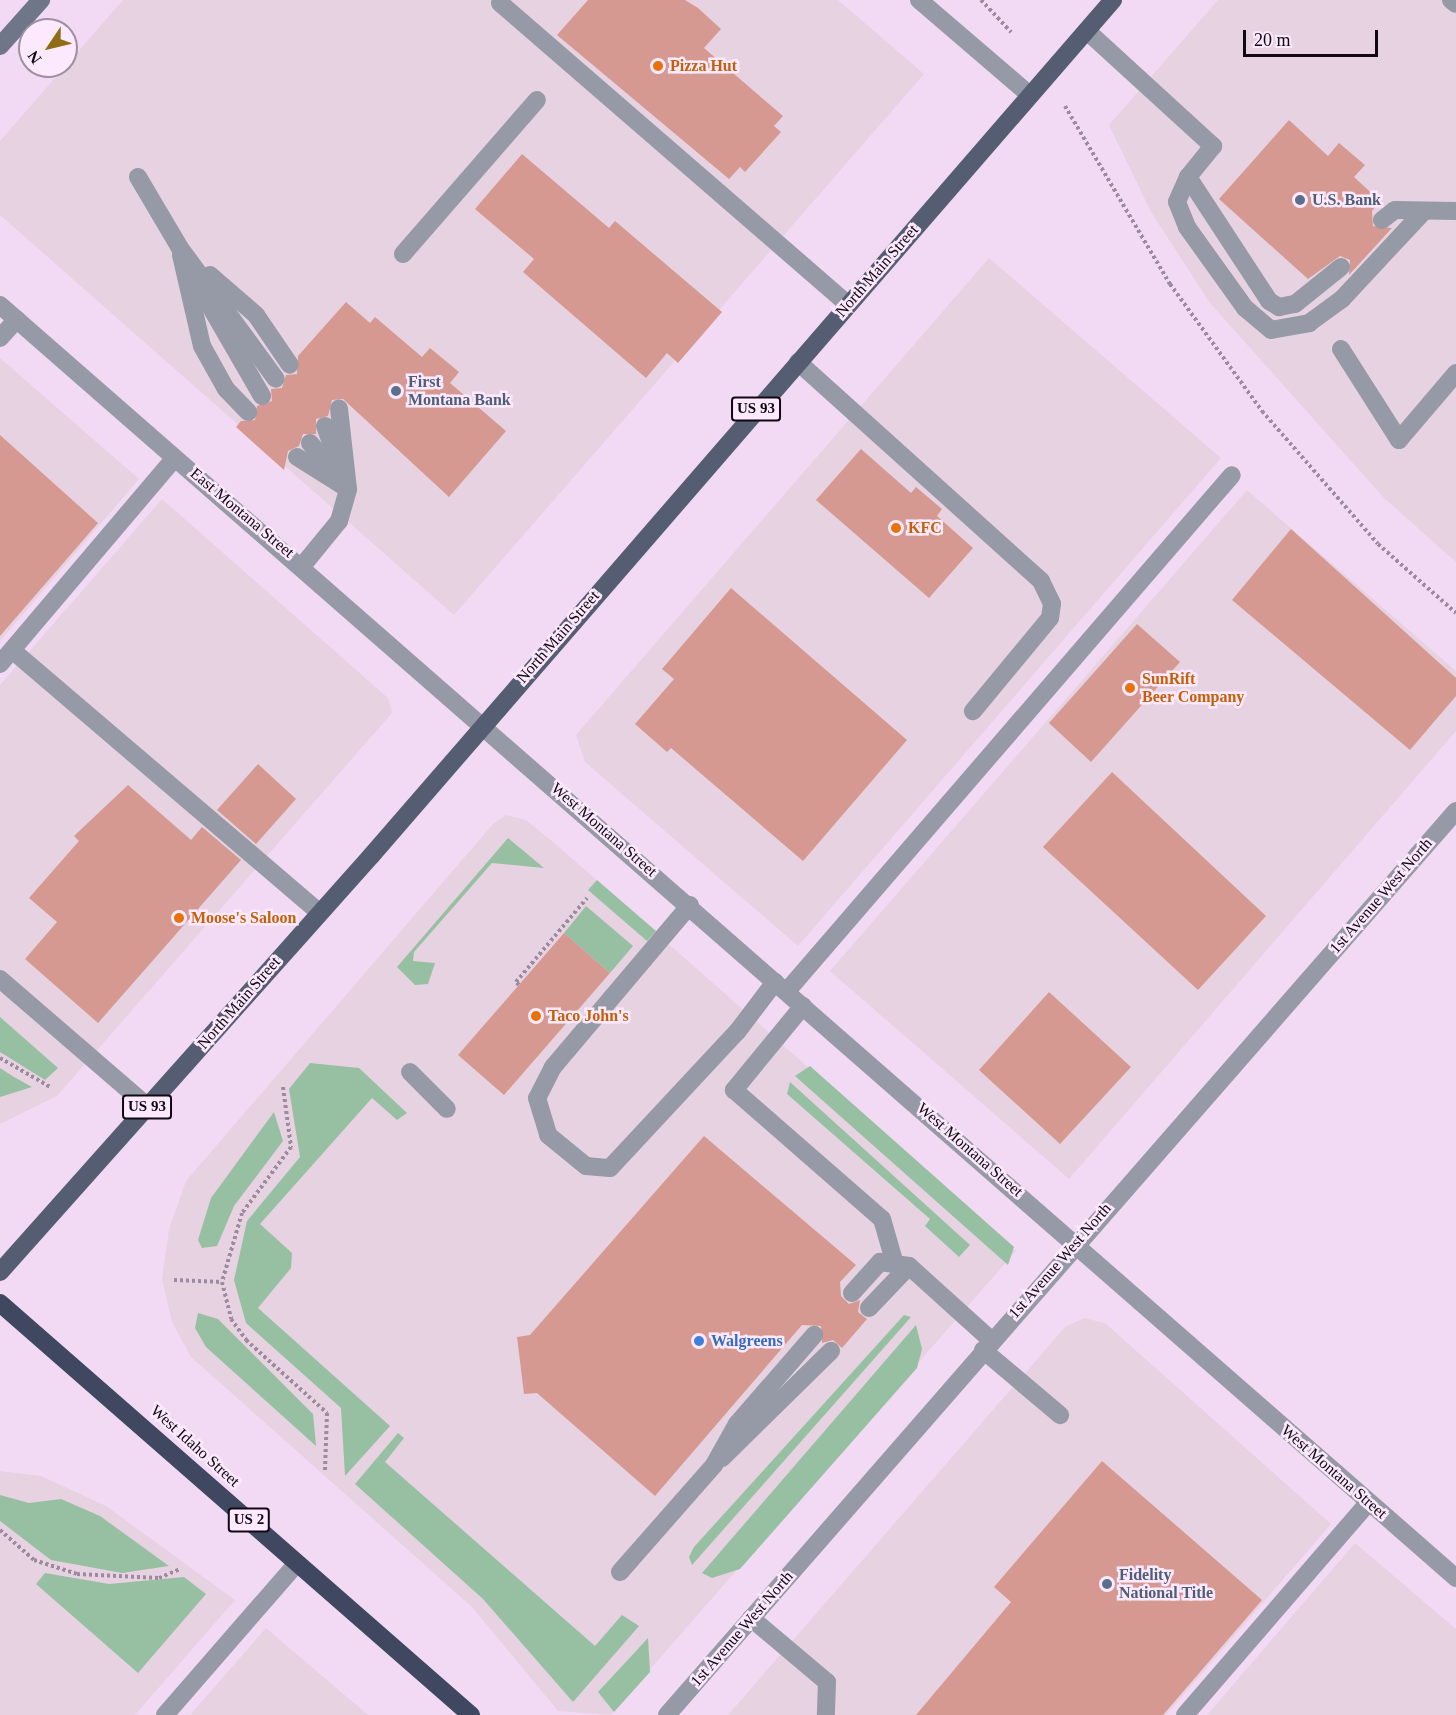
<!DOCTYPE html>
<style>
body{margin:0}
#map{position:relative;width:1456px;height:1715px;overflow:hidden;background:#f2daf4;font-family:Georgia,serif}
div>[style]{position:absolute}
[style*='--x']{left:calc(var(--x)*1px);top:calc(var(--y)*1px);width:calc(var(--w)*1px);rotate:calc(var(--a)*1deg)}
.commercial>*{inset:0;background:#e7d2e1}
.green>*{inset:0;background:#97c0a2}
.building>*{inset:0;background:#d69991}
.path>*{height:4px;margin-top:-2px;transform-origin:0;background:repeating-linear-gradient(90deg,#9c8a9e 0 3px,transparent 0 6px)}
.lane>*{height:18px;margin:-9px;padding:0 9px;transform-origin:9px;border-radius:9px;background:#959aa6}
.street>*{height:18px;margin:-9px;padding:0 9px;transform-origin:9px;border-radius:9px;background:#959aa6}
.secondary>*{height:18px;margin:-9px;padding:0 9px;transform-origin:9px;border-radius:9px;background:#6f7688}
.primary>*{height:18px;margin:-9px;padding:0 9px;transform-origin:9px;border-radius:9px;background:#555d73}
.highway>*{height:18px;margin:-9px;padding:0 9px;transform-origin:9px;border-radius:9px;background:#3f4860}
.dots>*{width:16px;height:16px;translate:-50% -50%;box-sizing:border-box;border:3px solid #fce9fe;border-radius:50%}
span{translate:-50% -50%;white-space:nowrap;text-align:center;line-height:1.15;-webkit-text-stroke:5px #fce9fe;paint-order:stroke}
.shield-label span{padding:2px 4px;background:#fce9fe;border:2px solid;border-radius:4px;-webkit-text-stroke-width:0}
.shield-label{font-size:15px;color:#100911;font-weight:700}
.food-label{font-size:16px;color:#c56008;font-weight:700}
.left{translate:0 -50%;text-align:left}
.service-label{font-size:16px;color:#4e5e75;font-weight:700}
.street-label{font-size:16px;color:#100911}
.shop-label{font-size:16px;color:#366cbe;font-weight:700}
.north{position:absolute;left:18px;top:18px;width:60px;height:60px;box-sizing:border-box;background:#fce9fe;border:2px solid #9e8f9f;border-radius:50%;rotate:235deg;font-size:16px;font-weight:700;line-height:24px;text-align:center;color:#100911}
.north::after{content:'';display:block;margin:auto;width:21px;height:27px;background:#8f6e13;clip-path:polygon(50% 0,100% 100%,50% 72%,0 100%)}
.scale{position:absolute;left:1243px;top:30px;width:135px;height:27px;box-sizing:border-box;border:3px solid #100911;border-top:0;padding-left:8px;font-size:18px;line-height:21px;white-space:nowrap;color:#100911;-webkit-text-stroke:4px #fce9fe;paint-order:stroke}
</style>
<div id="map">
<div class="commercial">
<div style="clip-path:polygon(123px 0,838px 0,924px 74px,454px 615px,0 215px,0 141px)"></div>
<div style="clip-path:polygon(1218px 0,1456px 0,1456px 562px,1384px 498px,1210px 303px,1151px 212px,1109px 125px)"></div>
<div style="clip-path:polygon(989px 258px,1221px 458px,798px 946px,585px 762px,576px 735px)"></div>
<div style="clip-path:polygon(0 358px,139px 479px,0 641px)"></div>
<div style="clip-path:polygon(1247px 490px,1456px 671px,1456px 731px,1069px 1179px,830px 971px)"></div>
<div style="clip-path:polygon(162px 499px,388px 698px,392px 713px,57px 1096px,0 1124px,0 685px)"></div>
<div style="clip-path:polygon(506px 815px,526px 820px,559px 847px,1016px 1251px,610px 1715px,558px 1711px,472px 1607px,191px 1357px,172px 1322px,162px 1279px,169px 1229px,186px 1181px,493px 824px)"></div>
<div style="clip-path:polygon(1084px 1318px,1105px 1323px,1331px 1524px,1166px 1715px,728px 1715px,1065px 1327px)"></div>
<div style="clip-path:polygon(0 1471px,41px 1476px,106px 1506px,235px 1600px,135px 1715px,0 1715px)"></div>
<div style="clip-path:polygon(1355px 1543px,1456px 1629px,1456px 1715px,1207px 1715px)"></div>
<div style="clip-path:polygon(266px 1628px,368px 1715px,190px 1715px)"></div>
</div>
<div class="green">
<div style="clip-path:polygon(508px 838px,544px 868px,492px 863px,414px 952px,413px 961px,435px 963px,428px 984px,415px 985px,397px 967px)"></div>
<div style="clip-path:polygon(597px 880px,656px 931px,647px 941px,588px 890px)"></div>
<div style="clip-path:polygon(586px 906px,633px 946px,610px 973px,564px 933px)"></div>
<div style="clip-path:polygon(0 1017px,58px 1068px,45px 1080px,0 1052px)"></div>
<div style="clip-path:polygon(310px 1063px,359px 1068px,407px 1113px,397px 1120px,372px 1098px,260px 1224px,292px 1253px,291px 1268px,258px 1308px,390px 1426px,345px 1476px,341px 1408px,246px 1323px,234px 1280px,247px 1221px,300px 1157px,289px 1089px)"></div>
<div style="clip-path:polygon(810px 1066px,1014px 1247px,1008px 1265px,795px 1076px)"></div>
<div style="clip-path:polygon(0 1068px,14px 1077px,32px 1087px,0 1097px)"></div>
<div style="clip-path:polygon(790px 1082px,970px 1245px,959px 1257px,925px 1226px,930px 1219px,787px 1094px)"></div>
<div style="clip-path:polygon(274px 1112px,283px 1141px,234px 1206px,217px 1246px,202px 1248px,198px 1240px,211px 1198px)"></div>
<div style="clip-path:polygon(198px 1313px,218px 1319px,313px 1414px,316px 1446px,206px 1347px,195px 1328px)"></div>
<div style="clip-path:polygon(904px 1315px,911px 1317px,692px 1565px,689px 1557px,694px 1547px)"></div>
<div style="clip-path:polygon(916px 1325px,922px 1349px,917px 1368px,740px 1569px,712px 1578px,702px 1573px)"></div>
<div style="clip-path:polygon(398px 1433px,404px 1438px,385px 1462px,595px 1646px,622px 1615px,639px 1626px,573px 1702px,483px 1599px,355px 1484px)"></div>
<div style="clip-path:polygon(0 1495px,29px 1503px,61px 1499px,100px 1516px,169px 1566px,122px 1573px,51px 1560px,0 1521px)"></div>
<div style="clip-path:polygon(45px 1573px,109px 1584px,184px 1577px,206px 1594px,138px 1673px,36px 1584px)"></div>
<div style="clip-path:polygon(648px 1638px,650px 1672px,614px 1712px,598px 1692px)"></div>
</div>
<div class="building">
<div style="clip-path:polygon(588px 0,685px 0,698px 8px,721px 29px,704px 48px,783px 116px,774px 126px,781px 132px,745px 172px,740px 167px,729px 179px,557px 35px)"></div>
<div style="clip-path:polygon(1289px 120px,1328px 156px,1339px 143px,1365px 165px,1354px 177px,1380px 201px,1372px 211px,1373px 226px,1392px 228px,1349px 275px,1350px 260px,1340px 256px,1308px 279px,1219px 199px)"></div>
<div style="clip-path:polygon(522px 154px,609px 228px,615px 221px,722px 312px,678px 363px,667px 353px,646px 378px,523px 272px,534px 259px,475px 209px)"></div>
<div style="clip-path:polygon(346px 302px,370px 323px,375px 317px,422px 357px,430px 348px,459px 372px,450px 383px,506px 431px,449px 497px,343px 399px,332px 400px,328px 416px,316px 419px,316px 434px,303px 434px,299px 446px,288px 451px,284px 470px,236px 427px,241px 421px,255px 420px,257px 406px,272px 401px,271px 389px,282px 388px,286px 375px,297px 374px,298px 356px)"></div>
<div style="clip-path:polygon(0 435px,98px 523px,0 636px)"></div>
<div style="clip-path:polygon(861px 449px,911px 493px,916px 487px,942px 509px,937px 516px,973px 548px,929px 598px,816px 500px)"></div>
<div style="clip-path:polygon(1291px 529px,1456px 678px,1456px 696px,1410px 750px,1232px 600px)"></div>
<div style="clip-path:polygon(731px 588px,907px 740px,803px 861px,671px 748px,667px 752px,635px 724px,674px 679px,662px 669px)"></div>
<div style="clip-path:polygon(1137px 624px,1180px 662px,1091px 762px,1049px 723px)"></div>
<div style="clip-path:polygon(258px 764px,296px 799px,256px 844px,217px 810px)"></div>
<div style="clip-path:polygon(1112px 772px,1266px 916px,1198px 990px,1043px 847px)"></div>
<div style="clip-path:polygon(128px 785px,191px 840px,202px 827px,241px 860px,98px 1023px,25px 959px,57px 922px,29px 898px,79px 841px,74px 836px)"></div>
<div style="clip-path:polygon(564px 933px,610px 973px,504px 1095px,458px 1055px)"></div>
<div style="clip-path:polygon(1049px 992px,1131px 1067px,1060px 1144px,979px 1070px)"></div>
<div style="clip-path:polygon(704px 1136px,856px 1265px,840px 1282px,841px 1296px,849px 1304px,860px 1300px,858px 1312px,867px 1319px,842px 1348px,833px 1340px,822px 1343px,821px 1326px,802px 1325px,655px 1496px,537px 1393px,524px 1394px,517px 1337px,530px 1335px)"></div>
<div style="clip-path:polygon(1102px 1461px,1262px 1600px,1163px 1715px,916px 1715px,1011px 1602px,994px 1587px)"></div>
</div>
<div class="path">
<div style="--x:981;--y:0;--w:44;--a:46.8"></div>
<div style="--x:1065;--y:106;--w:207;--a:59.5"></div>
<div style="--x:1170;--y:284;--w:157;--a:54.1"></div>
<div style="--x:1262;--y:411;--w:176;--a:48.9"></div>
<div style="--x:1378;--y:544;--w:104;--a:41.5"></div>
<div style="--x:519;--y:985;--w:4;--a:-135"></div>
<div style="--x:516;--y:982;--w:110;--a:-49.8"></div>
<div style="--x:0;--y:1058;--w:58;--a:30.1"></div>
<div style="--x:283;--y:1087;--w:61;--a:82.4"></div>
<div style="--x:291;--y:1147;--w:82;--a:126.6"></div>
<div style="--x:242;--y:1213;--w:72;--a:106.2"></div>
<div style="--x:222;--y:1282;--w:38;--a:76"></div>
<div style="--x:231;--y:1319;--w:26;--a:54"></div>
<div style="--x:246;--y:1340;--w:109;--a:42"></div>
<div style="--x:327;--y:1413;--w:57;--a:92"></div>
<div style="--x:174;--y:1280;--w:48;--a:2.4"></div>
<div style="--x:0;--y:1530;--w:45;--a:41.4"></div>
<div style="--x:34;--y:1560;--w:45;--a:18"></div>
<div style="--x:77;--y:1574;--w:82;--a:2.8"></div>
<div style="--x:159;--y:1578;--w:23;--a:-23"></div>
</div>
<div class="lane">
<div style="--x:1451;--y:0;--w:6;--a:39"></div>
<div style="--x:500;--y:3;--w:460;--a:40.9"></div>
<div style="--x:1087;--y:31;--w:171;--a:42.4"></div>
<div style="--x:1213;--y:146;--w:40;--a:129"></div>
<div style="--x:1188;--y:177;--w:27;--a:114"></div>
<div style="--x:1177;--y:202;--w:27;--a:68"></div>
<div style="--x:1187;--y:227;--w:100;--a:54.4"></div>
<div style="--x:1245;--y:308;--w:34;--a:40"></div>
<div style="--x:1271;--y:330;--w:39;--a:-10"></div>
<div style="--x:1309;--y:323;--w:41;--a:-36"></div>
<div style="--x:1342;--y:299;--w:120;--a:-47"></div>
<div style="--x:138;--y:177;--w:82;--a:59.4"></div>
<div style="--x:180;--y:248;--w:162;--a:53.8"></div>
<div style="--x:1188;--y:177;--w:148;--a:56.8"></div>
<div style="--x:1269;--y:301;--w:12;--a:31"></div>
<div style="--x:1279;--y:307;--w:16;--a:-11"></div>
<div style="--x:1295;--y:304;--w:59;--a:-38.8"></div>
<div style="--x:1382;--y:220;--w:16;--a:-38"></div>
<div style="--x:1395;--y:210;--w:61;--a:0.9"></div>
<div style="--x:403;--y:254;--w:204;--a:-49"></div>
<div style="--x:181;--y:255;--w:93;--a:77"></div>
<div style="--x:202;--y:346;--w:49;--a:60.8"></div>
<div style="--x:226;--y:389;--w:32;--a:46"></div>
<div style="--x:210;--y:275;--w:61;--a:41"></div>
<div style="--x:256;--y:315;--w:60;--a:55.8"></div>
<div style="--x:199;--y:287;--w:126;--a:60"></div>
<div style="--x:0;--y:338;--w:25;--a:-48"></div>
<div style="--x:1341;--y:349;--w:108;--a:57.5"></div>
<div style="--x:1399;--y:440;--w:88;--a:-49.6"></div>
<div style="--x:798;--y:362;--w:327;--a:42"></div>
<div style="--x:1041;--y:581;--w:25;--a:64"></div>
<div style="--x:1052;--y:604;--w:14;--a:98"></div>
<div style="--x:1050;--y:618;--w:121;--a:129.6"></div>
<div style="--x:325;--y:426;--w:35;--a:70"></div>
<div style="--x:310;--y:443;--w:43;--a:50.7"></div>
<div style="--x:297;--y:457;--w:60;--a:32.1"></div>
<div style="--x:303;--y:565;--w:57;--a:-50.7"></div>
<div style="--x:339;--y:521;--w:33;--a:-74"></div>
<div style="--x:348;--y:489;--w:81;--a:-96.4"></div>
<div style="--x:12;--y:650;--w:404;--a:40.5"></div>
<div style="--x:0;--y:664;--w:270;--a:-49.7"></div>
<div style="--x:690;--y:905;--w:212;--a:130.2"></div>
<div style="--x:553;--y:1067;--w:35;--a:117"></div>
<div style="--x:537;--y:1098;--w:39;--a:73"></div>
<div style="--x:548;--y:1135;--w:49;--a:39.2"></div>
<div style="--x:586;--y:1166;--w:24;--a:5"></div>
<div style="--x:610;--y:1168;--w:186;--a:-47"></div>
<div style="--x:737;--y:1032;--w:63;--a:-52.8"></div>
<div style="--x:0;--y:979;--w:194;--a:40.8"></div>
<div style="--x:787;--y:991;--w:681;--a:-49.23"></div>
<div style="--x:803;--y:1006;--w:109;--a:129.4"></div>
<div style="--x:734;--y:1090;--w:196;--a:41.1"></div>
<div style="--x:882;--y:1219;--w:47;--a:73.9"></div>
<div style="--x:410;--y:1072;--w:52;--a:45"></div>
<div style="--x:852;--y:1293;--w:42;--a:-47.9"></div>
<div style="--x:880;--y:1262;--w:29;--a:8"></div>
<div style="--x:909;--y:1266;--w:110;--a:42.1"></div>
<div style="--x:869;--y:1308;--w:58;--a:-46.4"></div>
<div style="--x:983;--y:1350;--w:101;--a:40.2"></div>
<div style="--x:722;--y:1458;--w:153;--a:-44.5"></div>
<div style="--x:620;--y:1572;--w:142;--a:-48.7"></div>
<div style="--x:714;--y:1465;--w:47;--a:-60.7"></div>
<div style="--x:737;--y:1424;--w:118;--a:-49.1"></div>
<div style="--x:751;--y:1618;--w:99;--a:40.1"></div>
<div style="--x:827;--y:1682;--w:33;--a:92"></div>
<div style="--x:165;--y:1715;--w:201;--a:-49"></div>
<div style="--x:1185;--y:1715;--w:281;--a:-49.2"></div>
</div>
<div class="street">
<div style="--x:919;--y:0;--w:146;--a:40.6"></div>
<div style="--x:0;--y:305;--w:1934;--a:41.16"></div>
<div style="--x:667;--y:1715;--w:1200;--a:-48.89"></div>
</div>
<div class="secondary">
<div style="--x:0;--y:46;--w:62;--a:-48.3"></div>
</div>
<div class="primary">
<div style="--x:0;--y:1272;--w:557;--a:-48.27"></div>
<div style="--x:371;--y:856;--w:1133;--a:-49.08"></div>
</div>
<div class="highway">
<div style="--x:0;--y:1303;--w:626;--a:41.18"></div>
</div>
<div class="dots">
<div style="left:658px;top:66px;background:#e8710a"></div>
<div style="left:1300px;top:200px;background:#5c6f8a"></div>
<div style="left:396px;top:391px;background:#5c6f8a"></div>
<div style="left:896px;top:528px;background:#e8710a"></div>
<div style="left:1130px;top:688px;background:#e8710a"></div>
<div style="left:179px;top:918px;background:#e8710a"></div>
<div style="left:536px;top:1016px;background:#e8710a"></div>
<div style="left:699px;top:1341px;background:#3f7fe0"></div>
<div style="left:1107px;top:1584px;background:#5c6f8a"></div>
</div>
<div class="shield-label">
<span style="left:756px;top:409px">US 93</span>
<span style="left:147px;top:1107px">US 93</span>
<span style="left:249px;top:1520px">US 2</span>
</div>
<div class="food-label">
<span class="left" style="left:670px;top:66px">Pizza Hut</span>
<span class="left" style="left:908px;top:528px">KFC</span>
<span class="left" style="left:1142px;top:688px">SunRift<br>Beer Company</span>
<span class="left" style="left:191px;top:918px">Moose's Saloon</span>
<span class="left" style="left:548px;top:1016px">Taco John's</span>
</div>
<div class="service-label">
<span class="left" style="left:1312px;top:200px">U.S. Bank</span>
<span class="left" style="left:408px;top:391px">First<br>Montana Bank</span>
<span class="left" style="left:1119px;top:1584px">Fidelity<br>National Title</span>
</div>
<div class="street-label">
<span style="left:877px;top:271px;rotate:-49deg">North Main Street</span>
<span style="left:242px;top:513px;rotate:40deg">East Montana Street</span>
<span style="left:558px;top:637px;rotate:-49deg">North Main Street</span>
<span style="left:604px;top:830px;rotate:41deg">West Montana Street</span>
<span style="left:1381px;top:896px;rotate:-49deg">1st Avenue West North</span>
<span style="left:239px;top:1003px;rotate:-49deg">North Main Street</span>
<span style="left:970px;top:1150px;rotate:41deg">West Montana Street</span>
<span style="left:1060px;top:1261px;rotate:-49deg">1st Avenue West North</span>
<span style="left:195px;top:1446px;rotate:42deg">West Idaho Street</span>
<span style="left:1334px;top:1472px;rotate:41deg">West Montana Street</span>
<span style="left:742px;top:1629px;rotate:-49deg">1st Avenue West North</span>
</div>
<div class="shop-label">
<span class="left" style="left:711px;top:1341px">Walgreens</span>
</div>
<div class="north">N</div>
<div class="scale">20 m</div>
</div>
